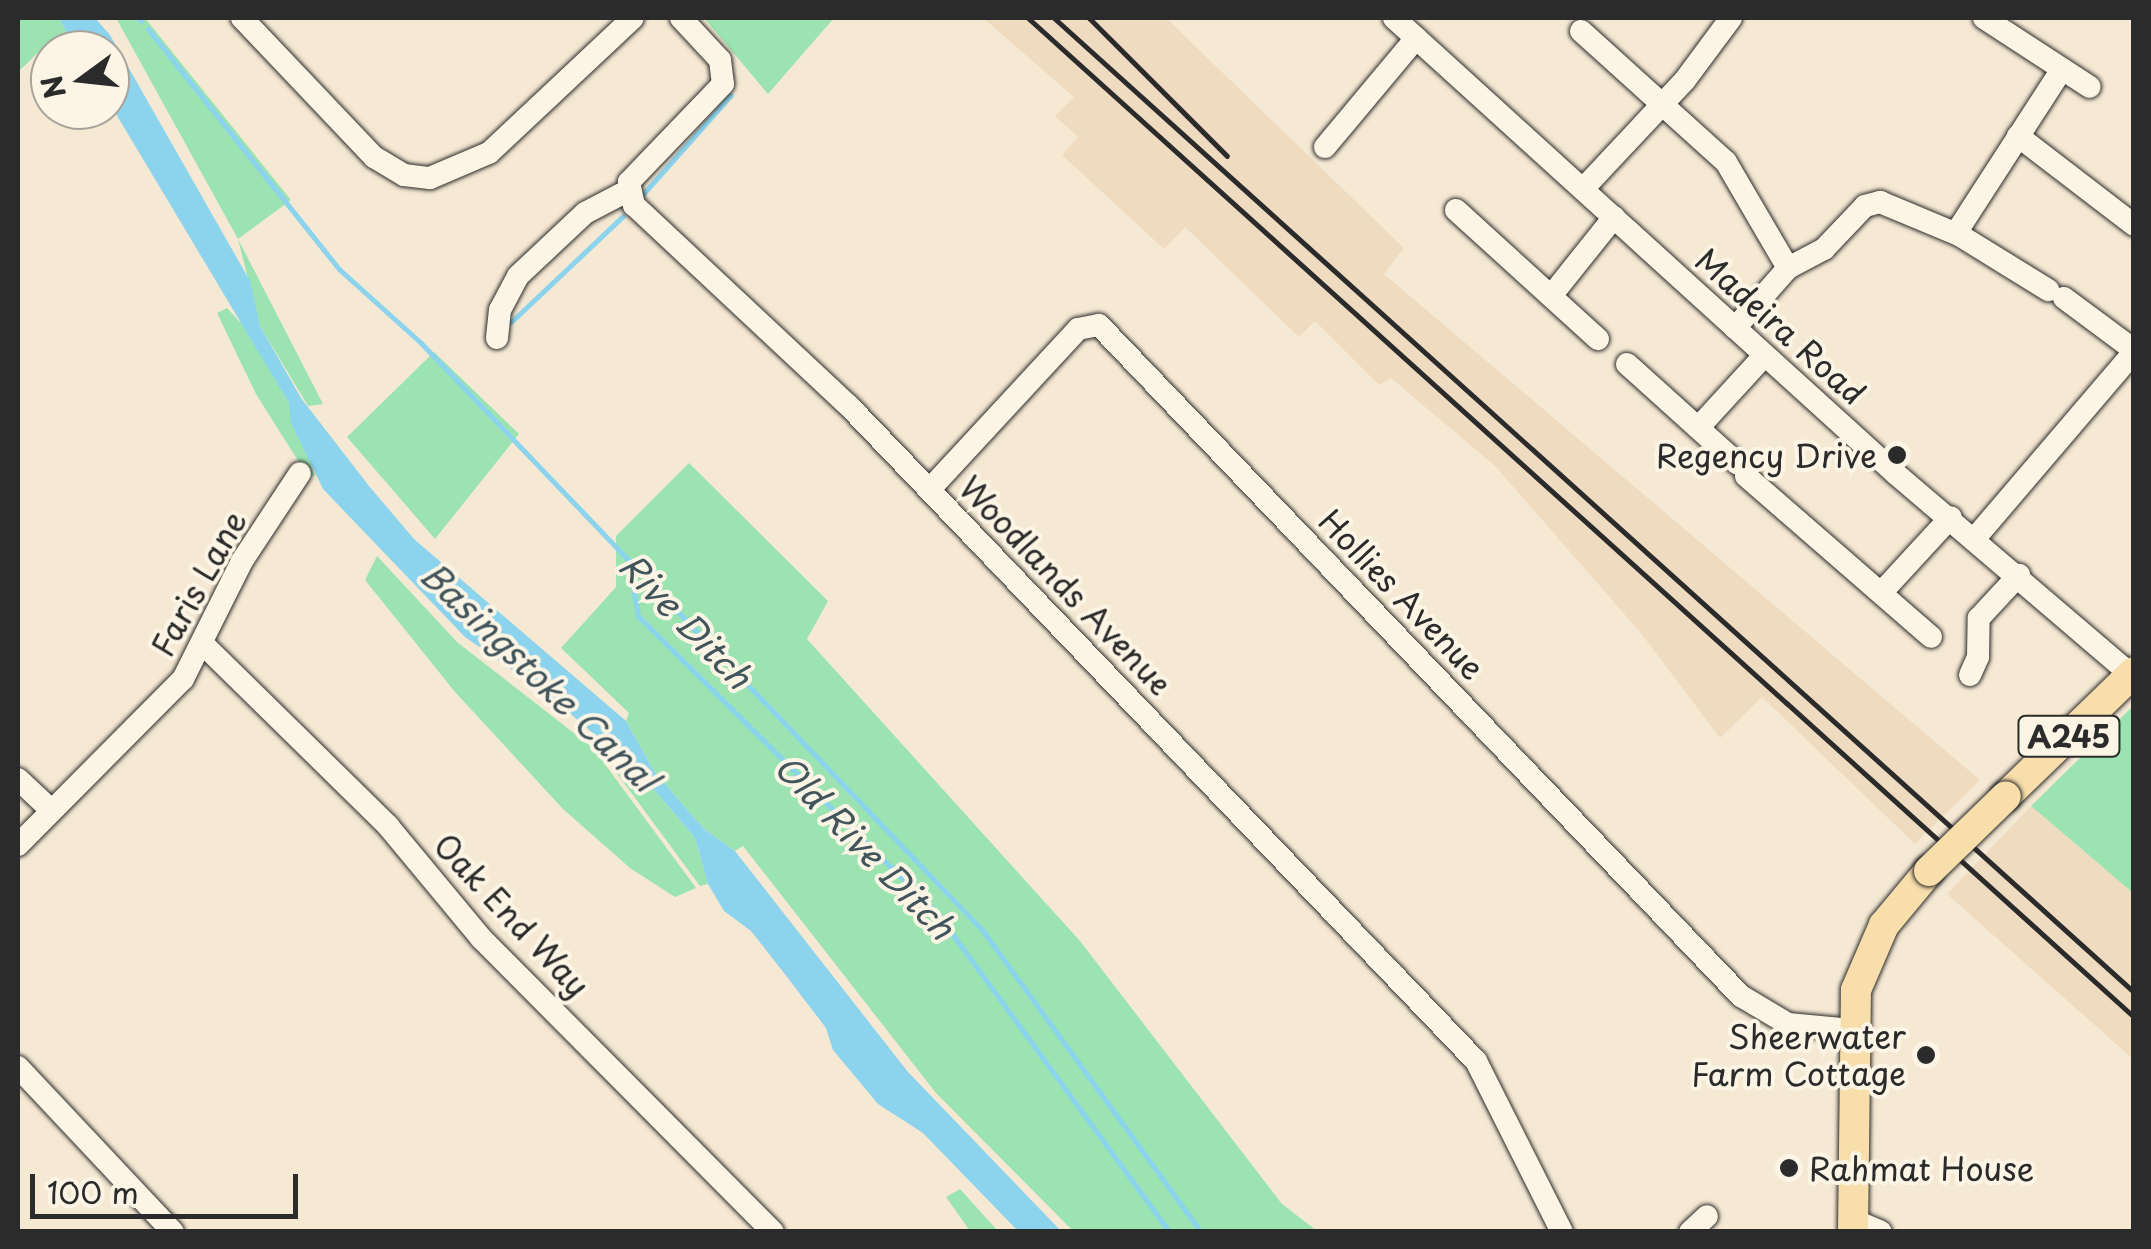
<!DOCTYPE html>
<style>
body{margin:0}
#map{position:relative;width:2151px;height:1249px;overflow:hidden;background:#f6e9d4;font-family:"Playpen Sans",sans-serif}
div>[style]{position:absolute}
[style*='--x']{left:calc(var(--x)*1px);top:calc(var(--y)*1px);width:calc(var(--w)*1px);rotate:calc(var(--a)*1deg)}
.built>*{inset:0;background:#efdbc0}
.green>*{inset:0;background:#9be3b1}
.water>*{inset:0;background:#8cd3ed}
.stream>*{height:5px;margin:-2.5px;padding:0 2.5px;transform-origin:2.5px;border-radius:2.5px;background:#8cd3ed}
.roads{filter:drop-shadow(0 0 2px #2b2b2b) drop-shadow(0 0 2px #2b2b2b)}
.minor>*{height:22px;margin:-11px;padding:0 11px;transform-origin:11px;border-radius:11px;background:#fcf5e5}
.major>*{height:30px;margin:-15px;padding:0 15px;transform-origin:15px;border-radius:15px;background:#f8deab}
.rail>*{height:5px;margin:-2.5px;padding:0 2.5px;transform-origin:2.5px;border-radius:2.5px;background:#2b2b2b}
.bridges{filter:drop-shadow(0 0 2px #2b2b2b) drop-shadow(0 0 2px #2b2b2b)}
.major-bridge>*{height:30px;margin:-15px;padding:0 15px;transform-origin:15px;border-radius:15px;background:#f8deab}
.dots>*{width:28px;height:28px;translate:-50% -50%;box-sizing:border-box;border:5px solid #fcf5e5;border-radius:50%}
span{translate:-50% -50%;white-space:nowrap;text-align:center;line-height:1.15;-webkit-text-stroke:8px #fcf5e5;paint-order:stroke}
.shield-label span{padding:2px 8px;background:#fcf5e5;border:2px solid;border-radius:8px;-webkit-text-stroke-width:0}
.shield-label{font-size:30px;color:#2b2b2b;font-weight:700}
.street-label{font-size:32px;color:#2b2b2b}
.poi-label{font-size:32px;color:#2b2b2b}
.right{translate:-100% -50%;text-align:right}
.left{translate:0 -50%;text-align:left}
.water-label{font-size:35px;color:#43555c;font-style:italic}
.frame{position:absolute;inset:0;border:20px solid #2b2b2b;pointer-events:none}
.north{position:absolute;left:30px;top:30px;width:100px;height:100px;box-sizing:border-box;background:#fcf5e5;border:2px solid #a8a49b;border-radius:50%;rotate:255deg;font-size:28px;font-weight:700;line-height:40px;text-align:center;color:#2b2b2b}
.north::after{content:'';display:block;margin:auto;width:35px;height:45px;background:#2b2b2b;clip-path:polygon(50% 0,100% 100%,50% 72%,0 100%)}
.scale{position:absolute;left:30px;top:1174px;width:268px;height:45px;box-sizing:border-box;border:5px solid #2b2b2b;border-top:0;padding-left:12px;font-size:30px;line-height:35px;white-space:nowrap;color:#2b2b2b;-webkit-text-stroke:8px #fcf5e5;paint-order:stroke}
</style>
<div id="map">
<div class="built">
<div style="clip-path:polygon(983px 18px,1166px 18px,1404px 248px,1384px 274px,1980px 780px,1915px 844px,1762px 697px,1720px 738px,1640px 632px,1495px 466px,1391px 378px,1379px 385px,1315px 321px,1299px 337px,1185px 227px,1164px 249px,1062px 155px,1078px 137px,1055px 116px,1074px 97px)"></div>
<div style="clip-path:polygon(2031px 806px,2133px 893px,2133px 1059px,1947px 894px)"></div>
</div>
<div class="green">
<div style="clip-path:polygon(18px 18px,59px 18px,76px 50px,54px 50px,49px 42px,18px 72px)"></div>
<div style="clip-path:polygon(116px 18px,145px 18px,291px 200px,238px 239px,323px 404px,308px 406px,260px 326px,238px 239px)"></div>
<div style="clip-path:polygon(704px 18px,834px 18px,768px 94px)"></div>
<div style="clip-path:polygon(227px 308px,249px 332px,289px 403px,315px 476px,307px 475px,256px 394px,217px 313px)"></div>
<div style="clip-path:polygon(434px 352px,519px 434px,435px 539px,347px 437px)"></div>
<div style="clip-path:polygon(689px 463px,828px 601px,807px 639px,1080px 941px,1282px 1204px,1317px 1231px,1073px 1231px,936px 1093px,743px 846px,735px 851px,704px 829px,654px 771px,626px 721px,629px 713px,561px 648px,616px 587px,616px 536px)"></div>
<div style="clip-path:polygon(377px 556px,457px 642px,593px 748px,696px 888px,675px 897px,630px 868px,563px 809px,455px 692px,365px 580px)"></div>
<div style="clip-path:polygon(2133px 706px,2133px 893px,2031px 806px)"></div>
<div style="clip-path:polygon(617px 759px,645px 779px,695px 838px,708px 884px,700px 886px,607px 760px)"></div>
<div style="clip-path:polygon(960px 1189px,998px 1231px,970px 1231px,946px 1197px)"></div>
</div>
<div class="water">
<div style="clip-path:polygon(59px 18px,95px 18px,110px 35px,250px 281px,260px 326px,301px 398px,369px 486px,414px 539px,626px 721px,654px 771px,704px 829px,735px 851px,908px 1072px,1061px 1231px,1018px 1231px,923px 1133px,878px 1104px,833px 1050px,826px 1028px,784px 973px,751px 931px,724px 911px,708px 884px,695px 838px,645px 779px,555px 700px,465px 637px,323px 489px,291px 423px,289px 403px,110px 104px,110px 50px,76px 50px)"></div>
</div>
<div class="stream">
<div style="--x:138;--y:18;--w:4;--a:45"></div>
<div style="--x:148;--y:29;--w:308;--a:51.5"></div>
<div style="--x:340;--y:270;--w:108;--a:42"></div>
<div style="--x:420;--y:342;--w:815;--a:46.29"></div>
<div style="--x:983;--y:931;--w:372;--a:54.1"></div>
<div style="--x:643;--y:194;--w:132;--a:-48.4"></div>
<div style="--x:511;--y:322;--w:154;--a:-43.4"></div>
<div style="--x:630;--y:570;--w:47;--a:80.1"></div>
<div style="--x:638;--y:616;--w:421;--a:44.8"></div>
<div style="--x:937;--y:913;--w:395;--a:53.9"></div>
</div>
<div class="roads">
<div class="minor">
<div style="--x:242;--y:18;--w:192;--a:46.5"></div>
<div style="--x:374;--y:157;--w:35;--a:31"></div>
<div style="--x:404;--y:175;--w:26;--a:7"></div>
<div style="--x:430;--y:178;--w:64;--a:-23"></div>
<div style="--x:489;--y:153;--w:197;--a:-43.2"></div>
<div style="--x:681;--y:18;--w:57;--a:47.1"></div>
<div style="--x:720;--y:60;--w:24;--a:83"></div>
<div style="--x:723;--y:84;--w:136;--a:133.8"></div>
<div style="--x:629;--y:182;--w:24;--a:78"></div>
<div style="--x:634;--y:205;--w:293;--a:43.1"></div>
<div style="--x:848;--y:405;--w:908;--a:46.25"></div>
<div style="--x:1476;--y:1061;--w:191;--a:63.3"></div>
<div style="--x:1394;--y:18;--w:678;--a:42.25"></div>
<div style="--x:1896;--y:474;--w:309;--a:40.5"></div>
<div style="--x:1984;--y:18;--w:126;--a:33.1"></div>
<div style="--x:1581;--y:31;--w:195;--a:42.1"></div>
<div style="--x:1726;--y:162;--w:123;--a:59.7"></div>
<div style="--x:2018;--y:136;--w:146;--a:37.5"></div>
<div style="--x:1325;--y:147;--w:142;--a:-50.1"></div>
<div style="--x:1583;--y:189;--w:149;--a:-46.9"></div>
<div style="--x:1685;--y:80;--w:77;--a:-53.4"></div>
<div style="--x:1456;--y:210;--w:192;--a:42.3"></div>
<div style="--x:1956;--y:233;--w:195;--a:-57.1"></div>
<div style="--x:1551;--y:296;--w:101;--a:-51.4"></div>
<div style="--x:2064;--y:298;--w:87;--a:36.6"></div>
<div style="--x:1735;--y:328;--w:80;--a:-48.5"></div>
<div style="--x:1788;--y:268;--w:41;--a:-27.8"></div>
<div style="--x:1824;--y:249;--w:59;--a:-46.4"></div>
<div style="--x:1865;--y:206;--w:16;--a:-15"></div>
<div style="--x:1880;--y:202;--w:86;--a:22.7"></div>
<div style="--x:1959;--y:235;--w:105;--a:31.7"></div>
<div style="--x:497;--y:338;--w:28;--a:-84"></div>
<div style="--x:500;--y:310;--w:38;--a:-62"></div>
<div style="--x:518;--y:276;--w:92;--a:-43.2"></div>
<div style="--x:585;--y:213;--w:47;--a:-27.6"></div>
<div style="--x:1627;--y:364;--w:149;--a:42"></div>
<div style="--x:1698;--y:428;--w:99;--a:-47.5"></div>
<div style="--x:1746;--y:476;--w:245;--a:41"></div>
<div style="--x:930;--y:489;--w:218;--a:-47.2"></div>
<div style="--x:1078;--y:329;--w:21;--a:-11"></div>
<div style="--x:1099;--y:325;--w:929;--a:46.27"></div>
<div style="--x:1741;--y:996;--w:55;--a:30.8"></div>
<div style="--x:1788;--y:1024;--w:64;--a:5.4"></div>
<div style="--x:1976;--y:537;--w:243;--a:-49.5"></div>
<div style="--x:1881;--y:593;--w:103;--a:-47.4"></div>
<div style="--x:203;--y:644;--w:260;--a:44.5"></div>
<div style="--x:388;--y:826;--w:146;--a:50.3"></div>
<div style="--x:481;--y:938;--w:414;--a:45.2"></div>
<div style="--x:1970;--y:675;--w:20;--a:-66"></div>
<div style="--x:1978;--y:657;--w:39;--a:-89"></div>
<div style="--x:1979;--y:618;--w:59;--a:-47.1"></div>
<div style="--x:18;--y:779;--w:45;--a:43.2"></div>
<div style="--x:18;--y:845;--w:234;--a:-45.2"></div>
<div style="--x:183;--y:679;--w:132;--a:-63.4"></div>
<div style="--x:242;--y:561;--w:105;--a:-56.6"></div>
<div style="--x:18;--y:1067;--w:226;--a:46.8"></div>
<div style="--x:1853;--y:1220;--w:30;--a:23"></div>
<div style="--x:1690;--y:1232;--w:23;--a:-43"></div>
</div>
<div class="major">
<div style="--x:2006;--y:796;--w:178;--a:-44.1"></div>
<div style="--x:1853;--y:1232;--w:242;--a:-89.3"></div>
<div style="--x:1856;--y:990;--w:71;--a:-66.7"></div>
<div style="--x:1884;--y:925;--w:70;--a:-50.2"></div>
</div>
</div>
<div class="rail">
<div style="--x:1028;--y:18;--w:1490;--a:42.09"></div>
<div style="--x:1054;--y:18;--w:1454;--a:42.05"></div>
<div style="--x:1089;--y:18;--w:195;--a:45"></div>
</div>
<div class="bridges">
<div class="major-bridge">
<div style="--x:1929;--y:871;--w:107;--a:-44.2"></div>
</div>
</div>
<div class="dots">
<div style="left:1897px;top:455px;background:#2b2b2b"></div>
<div style="left:1926px;top:1055px;background:#2b2b2b"></div>
<div style="left:1789px;top:1168px;background:#2b2b2b"></div>
</div>
<div class="shield-label">
<span style="left:2069px;top:736px">A245</span>
</div>
<div class="street-label">
<span style="left:1781px;top:326px;rotate:42deg">Madeira Road</span>
<span style="left:198px;top:583px;rotate:-61deg">Faris Lane</span>
<span style="left:1066px;top:585px;rotate:46deg">Woodlands Avenue</span>
<span style="left:1402px;top:594px;rotate:46deg">Hollies Avenue</span>
<span style="left:512px;top:915px;rotate:47deg">Oak End Way</span>
</div>
<div class="poi-label">
<span class="right" style="left:1877px;top:455px">Regency Drive</span>
<span class="right" style="left:1906px;top:1055px">Sheerwater<br>Farm Cottage</span>
<span class="left" style="left:1809px;top:1168px">Rahmat House</span>
</div>
<div class="water-label">
<span style="left:686px;top:620px;rotate:46deg">Rive Ditch</span>
<span style="left:540px;top:676px;rotate:44deg">Basingstoke Canal</span>
<span style="left:865px;top:846px;rotate:46deg">Old Rive Ditch</span>
</div>
<div class="frame"></div>
<div class="north">N</div>
<div class="scale">100 m</div>
</div>
